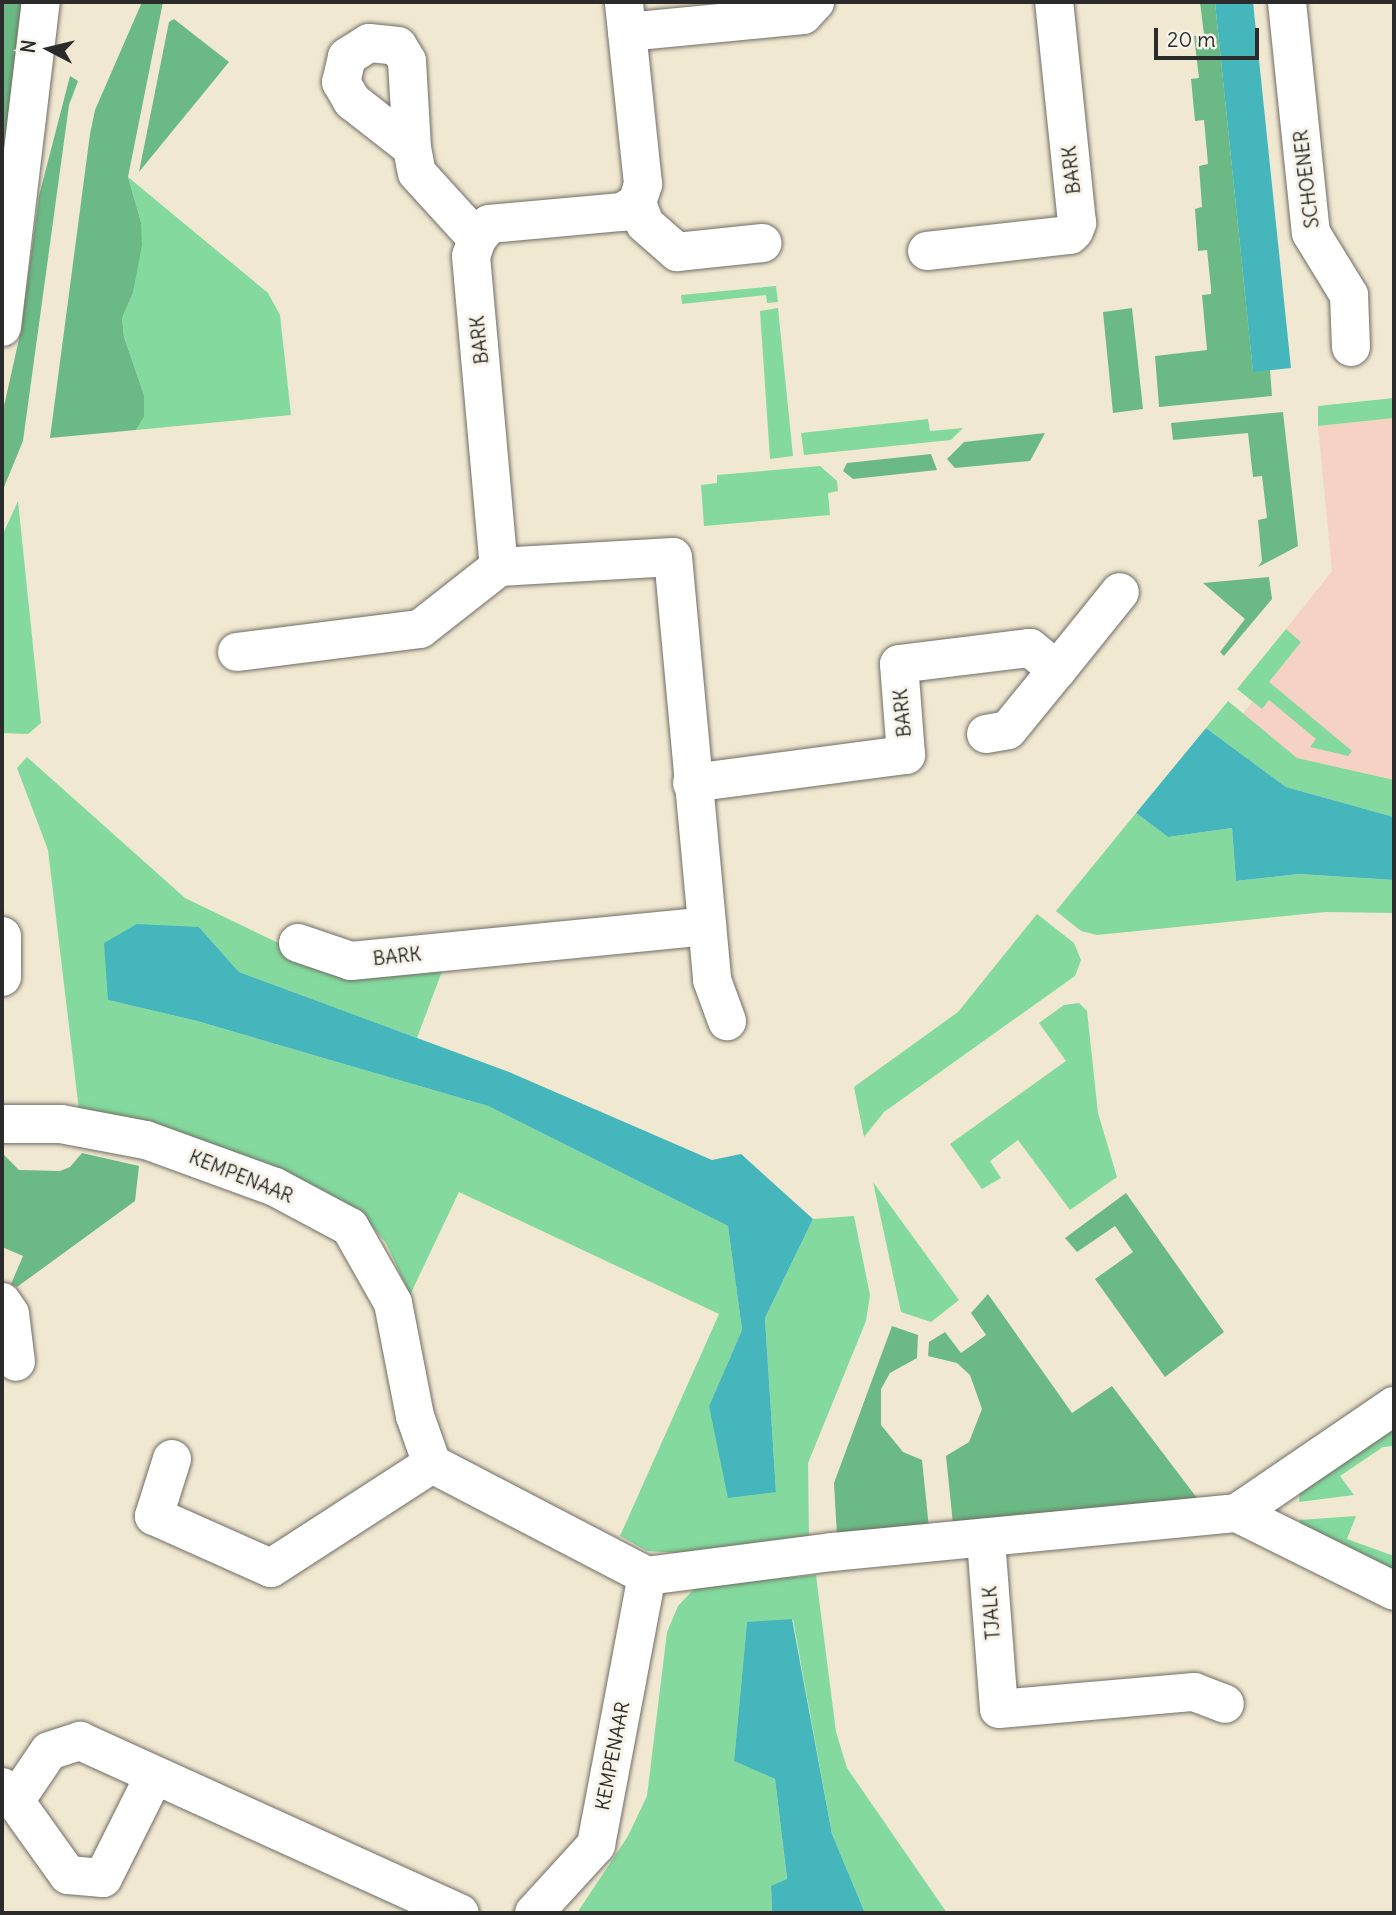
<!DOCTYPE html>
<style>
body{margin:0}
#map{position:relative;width:1396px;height:1915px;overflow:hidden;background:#f1e8d1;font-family:Delius,sans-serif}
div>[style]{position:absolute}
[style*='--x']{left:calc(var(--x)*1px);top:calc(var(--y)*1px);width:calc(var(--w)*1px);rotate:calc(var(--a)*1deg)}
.built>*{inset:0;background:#f6d2c4}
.green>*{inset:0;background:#84da9e}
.forest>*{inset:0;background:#6bba85}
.water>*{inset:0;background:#46b6bd}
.roads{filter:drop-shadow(0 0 2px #706d65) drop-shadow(0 0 2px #706d65)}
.minor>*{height:38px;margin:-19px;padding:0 19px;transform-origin:19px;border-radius:19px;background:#fff}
span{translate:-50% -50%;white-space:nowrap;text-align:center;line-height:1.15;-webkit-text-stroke:6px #f7f3e8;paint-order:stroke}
.street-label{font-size:19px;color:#2b2b2b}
.frame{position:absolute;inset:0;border:4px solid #2b2b2b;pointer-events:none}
.north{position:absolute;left:14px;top:14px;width:70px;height:70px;-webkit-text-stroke:5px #f7f3e8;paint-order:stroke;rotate:277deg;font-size:19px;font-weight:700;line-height:28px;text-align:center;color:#2b2b2b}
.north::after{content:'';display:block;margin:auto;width:24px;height:32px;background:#2b2b2b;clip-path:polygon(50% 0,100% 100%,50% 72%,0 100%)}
.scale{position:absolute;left:1154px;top:28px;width:105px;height:32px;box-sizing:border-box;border:4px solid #2b2b2b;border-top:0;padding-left:9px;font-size:21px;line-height:24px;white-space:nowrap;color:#2b2b2b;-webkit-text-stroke:5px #f7f3e8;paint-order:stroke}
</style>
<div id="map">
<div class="built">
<div style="clip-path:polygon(1394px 418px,1394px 786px,1291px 759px,1240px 717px,1301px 642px,1286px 629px,1332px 571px,1318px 426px)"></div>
</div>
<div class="green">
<div style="clip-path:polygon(128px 177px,268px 293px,280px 315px,291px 415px,136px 430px,144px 417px,144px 395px,124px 337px,122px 318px,133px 293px,141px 222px)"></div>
<div style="clip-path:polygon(776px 286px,778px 302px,767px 303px,766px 295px,682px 304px,681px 295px)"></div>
<div style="clip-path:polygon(778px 308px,793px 456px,770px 459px,760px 311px)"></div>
<div style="clip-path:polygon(1394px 398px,1394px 418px,1318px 426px,1318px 406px)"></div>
<div style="clip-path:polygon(928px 419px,930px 431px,963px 428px,951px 440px,804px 455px,801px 433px)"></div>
<div style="clip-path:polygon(820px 466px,837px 481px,838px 491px,828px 493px,830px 515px,704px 526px,701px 485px,717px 483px,717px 475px)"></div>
<div style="clip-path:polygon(18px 501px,41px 723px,28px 734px,2px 733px,2px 536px)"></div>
<div style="clip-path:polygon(1286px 629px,1301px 642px,1269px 682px,1352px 751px,1348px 756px,1310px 747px,1316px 739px,1269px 700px,1262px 709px,1237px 689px)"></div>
<div style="clip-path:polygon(1228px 701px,1297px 758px,1394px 780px,1394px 817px,1286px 787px,1206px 728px)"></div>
<div style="clip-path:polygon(27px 757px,185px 898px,347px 976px,444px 966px,417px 1038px,239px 972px,199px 927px,108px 1000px,197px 1021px,488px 1106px,728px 1226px,742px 1330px,709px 1406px,776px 1492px,765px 1318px,813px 1219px,854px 1216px,870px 1295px,866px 1321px,808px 1463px,809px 1539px,681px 1553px,647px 1551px,620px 1536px,719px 1314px,459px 1192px,410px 1295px,386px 1243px,366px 1219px,79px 1110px,48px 850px,17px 768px)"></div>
<div style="clip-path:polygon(1136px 813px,1168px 837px,1232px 828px,1236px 881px,1299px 874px,1394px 880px,1394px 913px,1326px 912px,1097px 935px,1081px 931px,1056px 911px)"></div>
<div style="clip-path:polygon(1037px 914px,1074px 943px,1081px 960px,1075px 976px,884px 1112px,864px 1137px,854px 1087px,958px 1012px)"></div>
<div style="clip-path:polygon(1079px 1003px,1087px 1011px,1098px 1113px,1117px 1177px,1070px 1210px,1018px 1140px,990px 1161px,1001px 1178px,982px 1189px,950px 1144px,1066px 1061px,1039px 1023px,1064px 1005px)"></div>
<div style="clip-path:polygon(873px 1182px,959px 1300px,931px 1322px,901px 1312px)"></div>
<div style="clip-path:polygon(1394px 1425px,1394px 1446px,1383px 1447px,1340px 1476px,1354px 1495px,1299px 1502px,1300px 1488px)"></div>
<div style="clip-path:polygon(1356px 1516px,1347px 1539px,1394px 1556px,1394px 1576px,1304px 1537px,1299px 1520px)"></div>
<div style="clip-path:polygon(816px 1575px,836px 1732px,847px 1768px,947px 1913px,865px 1913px,832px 1834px,793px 1620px,747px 1623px,734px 1761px,775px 1779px,787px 1880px,771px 1887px,772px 1913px,577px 1913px,628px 1836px,647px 1796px,667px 1632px,678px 1606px,697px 1586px)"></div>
</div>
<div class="forest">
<div style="clip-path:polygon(2px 2px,23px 2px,2px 183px)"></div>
<div style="clip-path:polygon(142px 2px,163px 2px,128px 177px,141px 222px,142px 245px,133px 293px,122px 318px,124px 337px,144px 395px,144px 417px,136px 430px,50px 438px,90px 134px,95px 110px)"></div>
<div style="clip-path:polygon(1200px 2px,1215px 2px,1253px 371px,1270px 370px,1272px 396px,1159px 407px,1155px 356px,1207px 350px,1202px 295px,1211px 294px,1211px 288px,1207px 250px,1198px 251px,1195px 209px,1202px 207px,1199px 166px,1208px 164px,1204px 120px,1195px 121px,1191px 79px,1199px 78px,1194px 36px,1204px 35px)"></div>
<div style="clip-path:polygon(174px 19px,229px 62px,139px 172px,169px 22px)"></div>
<div style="clip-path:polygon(70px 76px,78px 81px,69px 105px,23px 441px,2px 492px,2px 415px,21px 330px,39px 196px)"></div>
<div style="clip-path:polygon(1132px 308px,1143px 409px,1113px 413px,1103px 312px)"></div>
<div style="clip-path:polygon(1283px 412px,1298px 546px,1258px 567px,1262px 561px,1258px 520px,1267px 518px,1262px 476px,1253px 477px,1248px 433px,1173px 440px,1171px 423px)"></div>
<div style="clip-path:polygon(1045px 433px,1030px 461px,955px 468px,947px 459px,964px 442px)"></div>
<div style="clip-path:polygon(931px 454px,937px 470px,853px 479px,843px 471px,847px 463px)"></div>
<div style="clip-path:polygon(1269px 577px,1272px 599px,1224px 656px,1220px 652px,1245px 619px,1203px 583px)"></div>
<div style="clip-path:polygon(2px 1153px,19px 1170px,60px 1171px,70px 1167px,82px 1153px,139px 1166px,135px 1201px,17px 1287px,11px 1284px,23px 1256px,2px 1247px)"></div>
<div style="clip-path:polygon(1126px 1193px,1224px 1332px,1165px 1377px,1095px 1279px,1133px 1252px,1115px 1226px,1077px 1252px,1065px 1238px)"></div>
<div style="clip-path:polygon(988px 1294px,1072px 1413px,1112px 1386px,1200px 1502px,953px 1524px,946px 1456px,969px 1442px,982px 1409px,970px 1375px,957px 1363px,928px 1356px,929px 1342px,945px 1332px,961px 1353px,986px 1335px,971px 1313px)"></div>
<div style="clip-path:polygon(892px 1326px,918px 1335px,917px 1358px,890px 1373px,881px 1389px,881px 1425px,903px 1452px,922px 1460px,929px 1528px,837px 1536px,834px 1483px)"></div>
</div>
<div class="water">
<div style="clip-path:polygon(1215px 2px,1253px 2px,1291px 368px,1253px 372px)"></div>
<div style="clip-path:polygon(1206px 728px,1286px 787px,1394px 817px,1394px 880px,1299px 874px,1236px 881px,1232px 828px,1168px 837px,1136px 813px)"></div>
<div style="clip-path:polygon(137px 924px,199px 927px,239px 972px,509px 1072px,712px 1160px,741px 1154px,813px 1219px,765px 1318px,776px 1492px,728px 1498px,709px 1406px,742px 1330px,728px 1226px,488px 1106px,197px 1021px,108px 1000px,104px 943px)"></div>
<div style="clip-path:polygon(792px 1619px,832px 1834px,865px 1913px,772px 1913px,771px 1886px,787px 1879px,775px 1779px,734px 1761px,747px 1622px)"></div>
</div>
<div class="roads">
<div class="minor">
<div style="--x:1287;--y:2;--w:232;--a:84.1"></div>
<div style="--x:1311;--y:233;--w:73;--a:58.5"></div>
<div style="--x:1349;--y:295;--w:52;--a:87.8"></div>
<div style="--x:627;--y:32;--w:177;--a:-5.5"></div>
<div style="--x:803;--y:15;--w:18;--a:-47"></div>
<div style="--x:412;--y:148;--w:87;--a:-93.3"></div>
<div style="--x:407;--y:61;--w:17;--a:-121"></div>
<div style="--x:398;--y:46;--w:29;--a:-174"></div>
<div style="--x:369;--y:43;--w:26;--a:148"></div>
<div style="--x:347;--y:57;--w:26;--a:103"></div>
<div style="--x:341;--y:82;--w:22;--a:60"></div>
<div style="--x:352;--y:101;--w:76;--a:38.1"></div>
<div style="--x:412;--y:148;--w:25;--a:79"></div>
<div style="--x:417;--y:173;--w:89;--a:47.7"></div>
<div style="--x:477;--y:239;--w:18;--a:109"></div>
<div style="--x:471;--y:256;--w:312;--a:84.9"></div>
<div style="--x:637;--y:203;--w:22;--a:69"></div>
<div style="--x:645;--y:224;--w:43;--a:41.2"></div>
<div style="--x:677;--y:252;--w:86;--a:-6"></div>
<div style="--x:477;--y:239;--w:19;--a:-51"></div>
<div style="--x:489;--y:224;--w:134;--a:-5.2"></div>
<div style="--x:622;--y:212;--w:17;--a:-31"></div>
<div style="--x:637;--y:203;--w:20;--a:-72"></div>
<div style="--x:643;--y:184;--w:183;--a:-96"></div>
<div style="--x:927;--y:251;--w:144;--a:-6.4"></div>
<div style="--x:1070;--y:235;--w:6;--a:-45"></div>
<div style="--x:1074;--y:231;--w:9;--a:-69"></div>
<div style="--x:1077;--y:223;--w:222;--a:-95.9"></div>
<div style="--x:2;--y:327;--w:327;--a:-83.2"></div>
<div style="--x:237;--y:652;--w:184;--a:-7.2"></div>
<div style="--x:420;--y:629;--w:100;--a:-38.1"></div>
<div style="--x:499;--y:567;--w:174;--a:-3.3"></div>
<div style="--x:673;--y:557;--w:425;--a:84.7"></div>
<div style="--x:712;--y:980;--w:44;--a:69.9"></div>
<div style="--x:986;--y:734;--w:22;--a:-10"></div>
<div style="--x:1008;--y:730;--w:77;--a:-50.8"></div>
<div style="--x:692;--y:783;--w:216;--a:-7.5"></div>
<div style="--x:906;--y:755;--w:91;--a:-94.4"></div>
<div style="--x:899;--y:664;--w:132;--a:-7"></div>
<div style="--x:1030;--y:648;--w:35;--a:39"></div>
<div style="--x:1057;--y:670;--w:100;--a:-51.1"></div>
<div style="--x:2;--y:936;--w:41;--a:90"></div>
<div style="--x:298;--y:943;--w:56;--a:18.8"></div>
<div style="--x:351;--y:961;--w:358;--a:-5.6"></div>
<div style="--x:2;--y:1124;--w:59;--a:0"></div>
<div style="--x:61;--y:1124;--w:86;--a:10.7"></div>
<div style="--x:146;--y:1140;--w:137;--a:20"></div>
<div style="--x:275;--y:1187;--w:85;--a:28.1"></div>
<div style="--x:350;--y:1227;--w:87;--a:60.5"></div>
<div style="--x:393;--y:1303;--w:115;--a:79"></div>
<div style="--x:415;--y:1416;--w:51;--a:70.5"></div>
<div style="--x:432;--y:1464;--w:242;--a:27.5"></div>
<div style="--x:647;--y:1576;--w:187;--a:-7.4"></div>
<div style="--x:832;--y:1552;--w:407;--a:-5.5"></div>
<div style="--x:1237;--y:1513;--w:190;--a:-34.3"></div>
<div style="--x:2;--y:1302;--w:14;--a:56"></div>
<div style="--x:10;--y:1314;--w:48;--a:82.9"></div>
<div style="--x:172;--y:1459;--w:60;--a:107.5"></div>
<div style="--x:154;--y:1516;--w:128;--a:24"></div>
<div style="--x:271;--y:1568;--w:192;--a:-32.9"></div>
<div style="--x:1237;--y:1513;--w:175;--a:26.4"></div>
<div style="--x:986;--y:1540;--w:169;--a:85.6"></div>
<div style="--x:999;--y:1709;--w:196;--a:-5"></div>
<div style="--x:1194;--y:1692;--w:33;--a:21"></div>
<div style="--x:2;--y:1787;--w:19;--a:47"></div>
<div style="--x:15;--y:1801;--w:60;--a:-55.8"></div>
<div style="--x:49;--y:1751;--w:33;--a:-18"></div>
<div style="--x:80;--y:1741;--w:417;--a:24.4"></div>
<div style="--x:15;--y:1801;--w:91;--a:54.4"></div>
<div style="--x:68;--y:1875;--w:35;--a:5"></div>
<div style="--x:103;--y:1878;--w:114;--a:-63.4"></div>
<div style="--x:534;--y:1913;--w:92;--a:-47.6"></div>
<div style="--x:596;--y:1845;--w:274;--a:-79.3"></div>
</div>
</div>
<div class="street-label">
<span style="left:1072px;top:170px;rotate:-96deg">BARK</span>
<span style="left:1307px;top:179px;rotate:-97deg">SCHOENER</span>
<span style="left:480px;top:340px;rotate:-96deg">BARK</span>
<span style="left:903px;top:713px;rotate:-95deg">BARK</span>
<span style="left:397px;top:957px;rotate:-6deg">BARK</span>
<span style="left:241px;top:1177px;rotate:22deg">KEMPENAAR</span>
<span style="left:992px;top:1613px;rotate:-94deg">TJALK</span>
<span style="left:613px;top:1756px;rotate:-79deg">KEMPENAAR</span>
</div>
<div class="frame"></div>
<div class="north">N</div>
<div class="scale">20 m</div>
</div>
